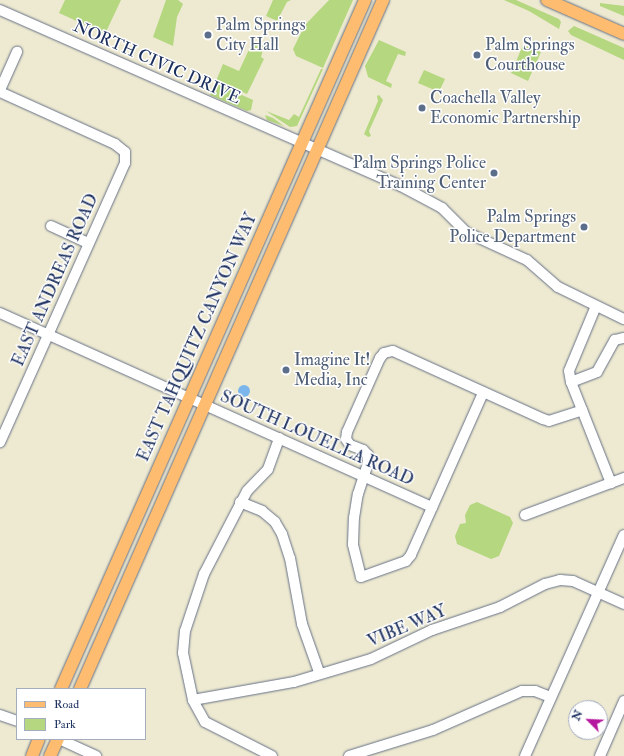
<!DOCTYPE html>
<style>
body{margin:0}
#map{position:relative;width:624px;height:756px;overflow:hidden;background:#eeead1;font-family:"IM FELL Double Pica",serif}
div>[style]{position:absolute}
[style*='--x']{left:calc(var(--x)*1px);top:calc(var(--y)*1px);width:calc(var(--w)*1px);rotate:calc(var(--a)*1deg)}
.green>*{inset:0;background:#b4d77f}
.water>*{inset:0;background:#7ab6ec}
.round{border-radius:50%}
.roads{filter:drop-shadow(0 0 1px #657086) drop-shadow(0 0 1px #657086)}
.minor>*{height:10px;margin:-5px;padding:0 5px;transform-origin:5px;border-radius:5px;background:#fff}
.major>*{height:12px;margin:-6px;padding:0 6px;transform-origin:6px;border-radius:6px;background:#fdbc6f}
.dots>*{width:11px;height:11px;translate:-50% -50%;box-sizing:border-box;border:2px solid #fff;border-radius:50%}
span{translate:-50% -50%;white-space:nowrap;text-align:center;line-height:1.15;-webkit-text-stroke:3px #fff;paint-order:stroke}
.service-label{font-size:17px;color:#4e5e75}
.left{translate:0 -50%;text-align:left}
.right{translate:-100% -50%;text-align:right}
.street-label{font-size:17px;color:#1b2f5e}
.legend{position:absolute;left:16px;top:688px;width:130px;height:52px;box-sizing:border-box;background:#fff;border:1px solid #a4acbf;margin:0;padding:5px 7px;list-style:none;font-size:12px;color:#1b2f5e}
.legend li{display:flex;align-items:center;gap:8px;height:20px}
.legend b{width:20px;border:1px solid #a4acbf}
.north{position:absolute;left:568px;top:700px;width:40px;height:40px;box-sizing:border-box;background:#fff;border:1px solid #a4acbf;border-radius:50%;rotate:294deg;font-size:11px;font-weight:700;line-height:16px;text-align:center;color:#1b2f5e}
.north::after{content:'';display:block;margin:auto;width:14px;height:18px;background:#b5179e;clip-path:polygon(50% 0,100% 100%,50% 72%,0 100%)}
</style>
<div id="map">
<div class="green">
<div style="clip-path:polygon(65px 0,121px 0,105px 34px,59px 13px)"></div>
<div style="clip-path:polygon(166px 0,178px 0,183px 4px,177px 17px,173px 46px,153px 37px)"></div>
<div style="clip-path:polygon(273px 0,291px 0,287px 2px,277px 21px,266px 16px)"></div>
<div style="clip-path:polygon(329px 0,353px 0,323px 68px,296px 56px,293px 49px,305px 25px)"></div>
<div style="clip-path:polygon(504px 0,516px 0,559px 19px,561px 22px,559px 29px,529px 11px)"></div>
<div style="clip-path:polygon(600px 3px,624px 6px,624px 16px,600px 6px)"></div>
<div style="clip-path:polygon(574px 26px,624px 48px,624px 60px,571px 35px,568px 31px)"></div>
<div style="clip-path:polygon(379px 40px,406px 52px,405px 56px,398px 54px,386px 81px,392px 84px,391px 88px,368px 77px,365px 66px)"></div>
<div style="clip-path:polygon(253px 41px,264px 46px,261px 57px,264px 59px,247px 94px,216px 81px,223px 64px,239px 71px)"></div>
<div style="clip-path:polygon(523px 45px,541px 52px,528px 81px,511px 73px)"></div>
<div style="clip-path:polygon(321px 69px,323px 69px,297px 126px,290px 127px,266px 111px,289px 120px,294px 114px,299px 117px)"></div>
<div style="clip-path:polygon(424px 70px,445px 79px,439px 92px,418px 83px)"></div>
<div style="clip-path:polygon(215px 83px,253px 100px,251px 110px,247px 111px,210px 95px)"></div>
<div style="clip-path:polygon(379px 95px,383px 100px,369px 131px,371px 136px,368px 137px,364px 134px,378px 101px,377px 96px)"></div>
<div style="clip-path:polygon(265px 115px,273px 118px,284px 126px,267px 120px)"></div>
<div style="clip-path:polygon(477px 502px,510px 517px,513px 523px,499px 556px,491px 559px,457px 544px,455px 536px,460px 524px,466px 523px,465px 515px,470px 505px)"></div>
</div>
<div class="water">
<div class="round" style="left:238px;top:385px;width:12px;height:12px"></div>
</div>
<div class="roads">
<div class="minor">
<div style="--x:0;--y:10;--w:438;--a:23.7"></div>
<div style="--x:401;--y:186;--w:47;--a:28.2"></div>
<div style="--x:442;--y:208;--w:34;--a:45"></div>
<div style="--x:466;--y:232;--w:67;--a:24.7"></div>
<div style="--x:527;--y:260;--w:41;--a:41.1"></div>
<div style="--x:558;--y:287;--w:73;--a:25.9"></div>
<div style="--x:0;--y:90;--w:42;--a:-65.9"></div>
<div style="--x:0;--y:92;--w:126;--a:24.3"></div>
<div style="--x:115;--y:144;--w:13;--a:39"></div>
<div style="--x:125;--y:152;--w:11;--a:90"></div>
<div style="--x:125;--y:163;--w:306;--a:114.1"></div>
<div style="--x:51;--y:226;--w:41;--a:24.7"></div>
<div style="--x:596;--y:306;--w:70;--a:112.6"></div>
<div style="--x:569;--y:371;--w:11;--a:80"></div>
<div style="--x:571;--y:382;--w:109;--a:68.4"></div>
<div style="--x:0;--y:313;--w:474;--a:24.2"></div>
<div style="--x:571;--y:382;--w:28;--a:-21"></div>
<div style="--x:597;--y:372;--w:37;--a:-61"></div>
<div style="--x:615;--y:340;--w:9;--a:-13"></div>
<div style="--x:483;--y:393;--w:177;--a:114"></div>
<div style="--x:411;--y:555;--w:8;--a:130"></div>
<div style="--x:406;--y:561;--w:48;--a:160.4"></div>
<div style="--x:361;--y:577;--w:34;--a:-104"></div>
<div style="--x:353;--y:544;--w:26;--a:-88"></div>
<div style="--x:354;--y:518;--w:24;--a:-81"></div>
<div style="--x:358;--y:494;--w:33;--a:-72"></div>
<div style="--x:368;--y:463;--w:8;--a:-90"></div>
<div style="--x:368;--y:455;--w:7;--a:-135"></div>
<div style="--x:363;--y:450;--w:14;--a:-159"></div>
<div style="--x:350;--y:445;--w:7;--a:-124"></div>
<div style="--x:346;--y:439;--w:7;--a:-82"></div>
<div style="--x:347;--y:432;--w:81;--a:-66"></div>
<div style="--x:380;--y:358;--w:6;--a:-51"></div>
<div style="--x:384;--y:353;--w:9;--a:-13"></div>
<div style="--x:393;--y:351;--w:165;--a:24.4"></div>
<div style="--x:543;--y:419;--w:6;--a:18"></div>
<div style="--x:549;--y:421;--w:35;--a:-18"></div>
<div style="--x:240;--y:502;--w:24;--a:22"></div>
<div style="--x:262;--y:511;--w:17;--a:40"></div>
<div style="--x:275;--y:522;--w:14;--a:60"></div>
<div style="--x:282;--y:534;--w:25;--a:72"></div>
<div style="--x:290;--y:558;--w:67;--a:79.7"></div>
<div style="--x:302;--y:624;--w:51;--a:70.5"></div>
<div style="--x:525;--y:515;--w:106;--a:-20.5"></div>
<div style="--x:193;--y:700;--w:103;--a:-10.1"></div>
<div style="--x:294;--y:682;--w:80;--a:-16.6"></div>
<div style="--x:371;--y:659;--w:68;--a:-25.4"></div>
<div style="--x:432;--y:630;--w:72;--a:-18.7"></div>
<div style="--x:500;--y:607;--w:51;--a:-27.1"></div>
<div style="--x:545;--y:584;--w:16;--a:-15"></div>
<div style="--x:560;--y:580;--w:13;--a:4"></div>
<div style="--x:573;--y:581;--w:56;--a:24.3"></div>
<div style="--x:0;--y:715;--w:18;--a:19"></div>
<div style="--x:59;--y:739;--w:41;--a:24.7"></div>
<div style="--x:272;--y:756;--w:75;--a:-153.1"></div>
<div style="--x:205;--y:722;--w:25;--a:-119"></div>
<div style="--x:193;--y:700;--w:48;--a:-102"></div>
<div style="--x:183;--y:653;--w:22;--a:-85"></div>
<div style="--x:185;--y:631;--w:60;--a:-71.6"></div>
<div style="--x:204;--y:574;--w:93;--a:-62.6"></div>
<div style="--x:247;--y:491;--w:30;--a:-46"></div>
<div style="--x:268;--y:469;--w:33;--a:-70"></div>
<div style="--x:349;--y:756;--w:88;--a:-17.2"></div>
<div style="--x:433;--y:730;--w:97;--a:-23.7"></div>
<div style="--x:522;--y:691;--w:13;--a:0"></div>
<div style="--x:535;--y:691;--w:17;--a:21"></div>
<div style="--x:525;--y:756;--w:242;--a:-65.9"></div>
<div style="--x:600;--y:756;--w:60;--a:-66.4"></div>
</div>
<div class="major">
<div style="--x:547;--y:0;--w:84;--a:23.8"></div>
<div style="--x:61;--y:689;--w:753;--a:-66.19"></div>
<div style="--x:80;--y:689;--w:753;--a:-66.26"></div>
<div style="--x:32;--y:756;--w:18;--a:-68"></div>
<div style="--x:50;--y:756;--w:19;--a:-65"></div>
</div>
</div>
<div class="dots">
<div style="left:208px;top:35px;background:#5c6f8a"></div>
<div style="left:477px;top:55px;background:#5c6f8a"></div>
<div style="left:422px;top:108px;background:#5c6f8a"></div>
<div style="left:494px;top:173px;background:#5c6f8a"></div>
<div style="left:584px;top:227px;background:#5c6f8a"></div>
<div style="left:286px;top:370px;background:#5c6f8a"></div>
</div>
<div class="service-label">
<span class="left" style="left:216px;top:35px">Palm Springs<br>City Hall</span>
<span class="left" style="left:485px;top:55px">Palm Springs<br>Courthouse</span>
<span class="left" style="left:430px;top:108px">Coachella Valley<br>Economic Partnership</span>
<span class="right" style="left:486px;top:173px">Palm Springs Police<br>Training Center</span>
<span class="right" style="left:576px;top:227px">Palm Springs<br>Police Department</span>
<span class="left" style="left:294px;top:370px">Imagine It!<br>Media, Inc</span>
</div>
<div class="street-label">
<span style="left:157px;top:62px;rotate:24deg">NORTH CIVIC DRIVE</span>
<span style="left:55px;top:280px;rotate:-66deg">EAST ANDREAS ROAD</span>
<span style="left:197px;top:337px;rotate:-66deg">EAST TAHQUITZ CANYON WAY</span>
<span style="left:317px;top:438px;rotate:24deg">SOUTH LOUELLA ROAD</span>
<span style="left:407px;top:626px;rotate:-23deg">VIBE WAY</span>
</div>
<ul class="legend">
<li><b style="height:5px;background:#fdbc6f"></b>Road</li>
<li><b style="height:11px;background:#b4d77f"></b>Park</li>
</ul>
<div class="north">N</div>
</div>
